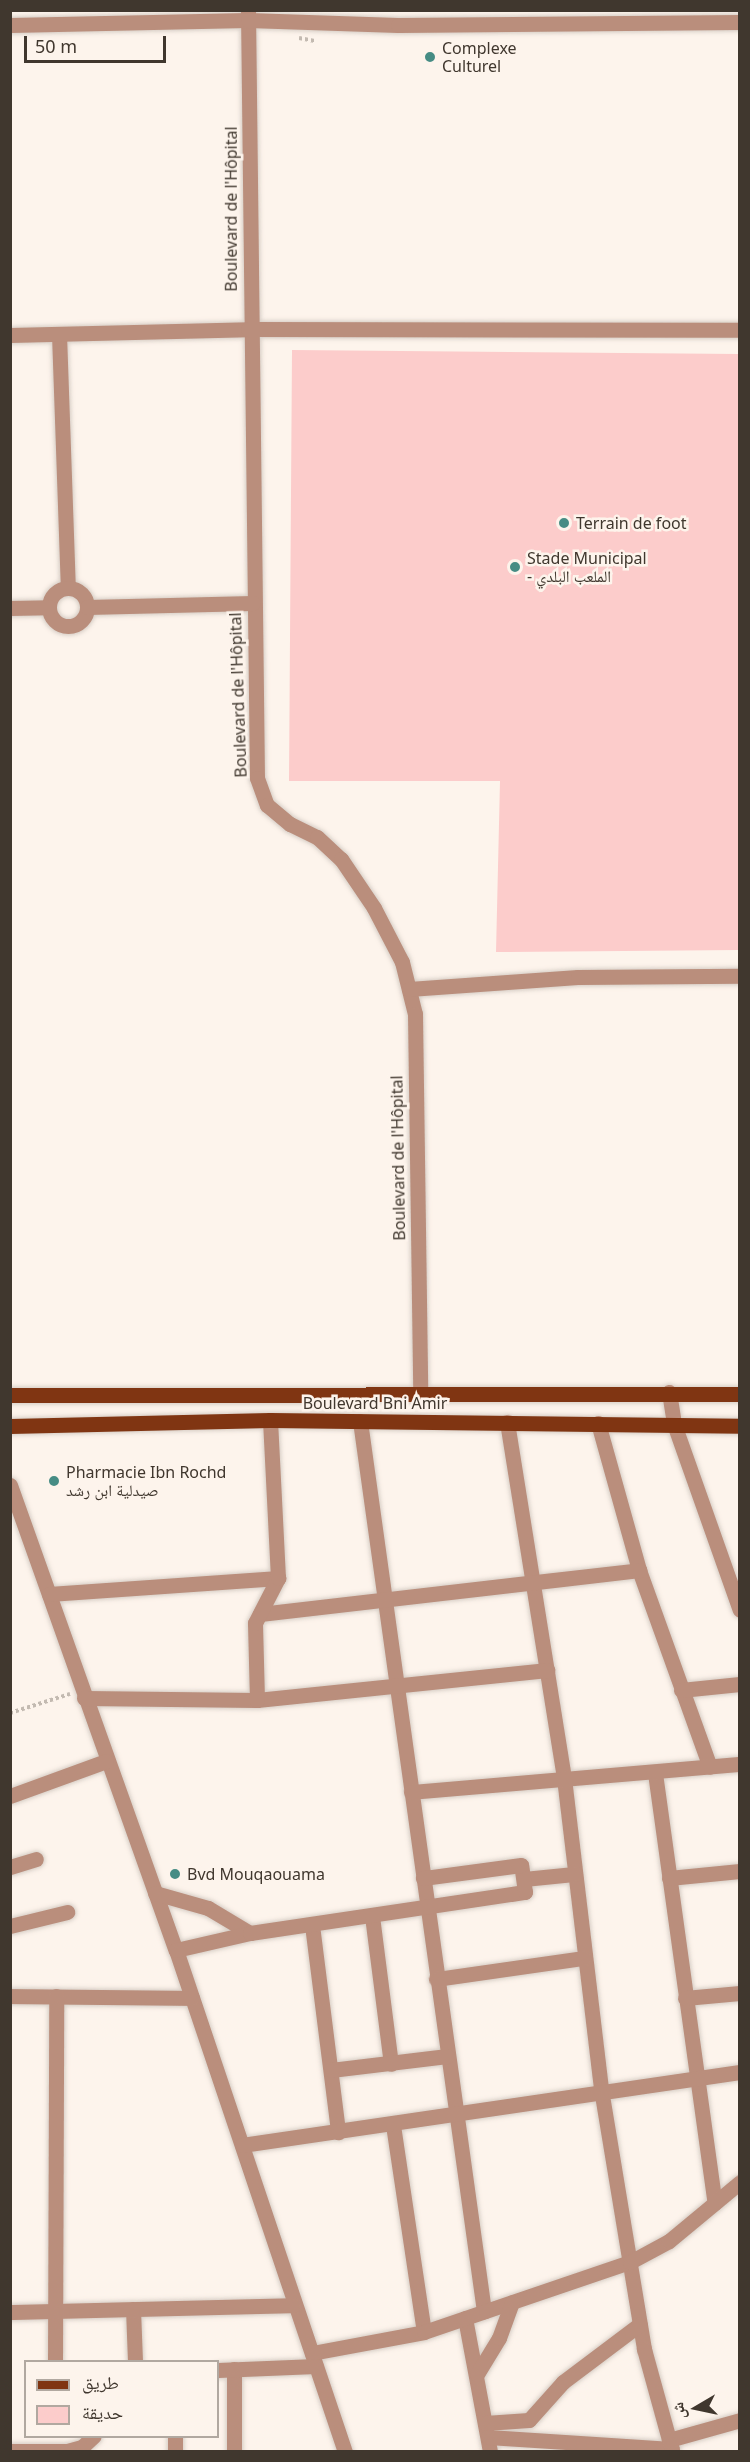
<!DOCTYPE html>
<meta charset="utf-8">
<style>
body{margin:0}
#map{position:relative;width:750px;height:2462px;overflow:hidden;background:#fdf4ec;font-family:"Noto Sans","Noto Naskh Arabic",sans-serif}
div>[style]{position:absolute}
[style*='--x']{left:calc(var(--x)*1px);top:calc(var(--y)*1px);width:calc(var(--w)*1px);rotate:calc(var(--a)*1deg)}
.green>*{inset:0;background:#fccccb}
.path>*{height:4px;margin-top:-2px;transform-origin:0;background:repeating-linear-gradient(90deg,#c3bab1 0 3px,transparent 0 6px)}
.roads{filter:drop-shadow(0 0 2px #d7cec6) drop-shadow(0 0 2px #d7cec6)}
.minor>*{height:15px;margin:-7.5px;padding:0 7.5px;transform-origin:7.5px;border-radius:7.5px;background:#ba8e7c}
.minor>.ring{margin:-7.5px;padding:0;box-sizing:content-box;background:none;border:15px solid #ba8e7c;border-radius:50%}
.major>*{height:15px;margin:-7.5px;padding:0 7.5px;transform-origin:7.5px;border-radius:7.5px;background:#803512}
.dots>*{width:16px;height:16px;translate:-50% -50%;box-sizing:border-box;border:3px solid #fdf4ec;border-radius:50%}
span{translate:-50% -50%;white-space:nowrap;text-align:center;line-height:1.15;-webkit-text-stroke:5px #fdf4ec;paint-order:stroke}
.poi-label{font-size:16px;color:#40372e}
.left{translate:0 -50%;text-align:left}
.street-label{font-size:16px;color:#40372e}
.frame{position:absolute;inset:0;border:12px solid #40372e;pointer-events:none}
.legend{position:absolute;left:24px;top:2360px;width:195px;height:78px;box-sizing:border-box;background:#fdf4ec;border:2px solid #b1a8a0;margin:0;padding:8px 10px;list-style:none;font-size:18px;color:#40372e}
.legend li{display:flex;align-items:center;gap:12px;height:30px}
.legend b{width:30px;border:2px solid #b1a8a0}
.north{position:absolute;left:666px;top:2378px;width:60px;height:60px;-webkit-text-stroke:4px #fdf4ec;paint-order:stroke;rotate:261deg;font-size:16px;font-weight:700;line-height:24px;text-align:center;color:#40372e}
.north::after{content:'';display:block;margin:auto;width:21px;height:27px;background:#40372e;clip-path:polygon(50% 0,100% 100%,50% 72%,0 100%)}
.scale{position:absolute;left:24px;top:36px;width:142px;height:27px;box-sizing:border-box;border:3px solid #40372e;border-top:0;padding-left:8px;font-size:18px;line-height:21px;white-space:nowrap;color:#40372e;-webkit-text-stroke:4px #fdf4ec;paint-order:stroke}
</style>
<div id="map">
<div class="green">
<div style="clip-path:polygon(292px 350px,739px 354px,739px 950px,496px 952px,500px 781px,289px 781px)"></div>
</div>
<div class="path">
<div style="--x:299;--y:38;--w:16;--a:11"></div>
<div style="--x:10;--y:1713;--w:63;--a:-17.6"></div>
</div>
<div class="roads">
<div class="minor">
<div style="--x:248;--y:10;--w:768;--a:89.33"></div>
<div style="--x:257;--y:778;--w:29;--a:70"></div>
<div style="--x:267;--y:805;--w:30;--a:40"></div>
<div style="--x:290;--y:824;--w:30;--a:26"></div>
<div style="--x:317;--y:837;--w:33;--a:43"></div>
<div style="--x:341;--y:859;--w:59;--a:56"></div>
<div style="--x:374;--y:908;--w:61;--a:62.6"></div>
<div style="--x:402;--y:962;--w:54;--a:76"></div>
<div style="--x:415;--y:1014;--w:378;--a:89.2"></div>
<div style="--x:10;--y:25;--w:238;--a:-1.2"></div>
<div style="--x:248;--y:20;--w:150;--a:1.9"></div>
<div style="--x:398;--y:25;--w:342;--a:-0.5"></div>
<div style="--x:59;--y:334;--w:254;--a:88"></div>
<div style="--x:10;--y:335;--w:238;--a:-1.4"></div>
<div style="--x:248;--y:329;--w:492;--a:0.1"></div>
<div class="ring" style="left:49px;top:588px;width:23px;height:23px"></div>
<div style="--x:87;--y:607;--w:166;--a:-1.4"></div>
<div style="--x:10;--y:608;--w:39;--a:-1"></div>
<div style="--x:409;--y:989;--w:169;--a:-4.1"></div>
<div style="--x:578;--y:977;--w:162;--a:-0.4"></div>
<div style="--x:669;--y:1392;--w:32;--a:81"></div>
<div style="--x:674;--y:1424;--w:197;--a:70.5"></div>
<div style="--x:360;--y:1421;--w:899;--a:82.07"></div>
<div style="--x:507;--y:1422;--w:361;--a:80.9"></div>
<div style="--x:564;--y:1778;--w:313;--a:83.2"></div>
<div style="--x:601;--y:2089;--w:264;--a:80.6"></div>
<div style="--x:644;--y:2349;--w:94;--a:74.6"></div>
<div style="--x:598;--y:1423;--w:153;--a:74.4"></div>
<div style="--x:639;--y:1570;--w:209;--a:70.2"></div>
<div style="--x:10;--y:1485;--w:494;--a:70.4"></div>
<div style="--x:176;--y:1950;--w:530;--a:71.39"></div>
<div style="--x:49;--y:1594;--w:230;--a:-4"></div>
<div style="--x:260;--y:1614;--w:382;--a:-6.6"></div>
<div style="--x:681;--y:1690;--w:59;--a:-5.8"></div>
<div style="--x:84;--y:1698;--w:173;--a:0.7"></div>
<div style="--x:257;--y:1700;--w:292;--a:-5.9"></div>
<div style="--x:257;--y:1700;--w:77;--a:-91.5"></div>
<div style="--x:255;--y:1623;--w:51;--a:-62.9"></div>
<div style="--x:278;--y:1578;--w:158;--a:-92.9"></div>
<div style="--x:655;--y:1773;--w:434;--a:82.1"></div>
<div style="--x:411;--y:1792;--w:330;--a:-4.9"></div>
<div style="--x:10;--y:1796;--w:102;--a:-20"></div>
<div style="--x:10;--y:1867;--w:27;--a:-17"></div>
<div style="--x:669;--y:1878;--w:71;--a:-5.6"></div>
<div style="--x:524;--y:1879;--w:50;--a:-5.7"></div>
<div style="--x:155;--y:1893;--w:55;--a:15.8"></div>
<div style="--x:208;--y:1908;--w:49;--a:30.8"></div>
<div style="--x:372;--y:1916;--w:149;--a:82.7"></div>
<div style="--x:312;--y:1925;--w:209;--a:82.8"></div>
<div style="--x:10;--y:1926;--w:59;--a:-13.8"></div>
<div style="--x:176;--y:1950;--w:76;--a:-12.9"></div>
<div style="--x:250;--y:1933;--w:278;--a:-8.5"></div>
<div style="--x:525;--y:1892;--w:27;--a:-98"></div>
<div style="--x:521;--y:1865;--w:99;--a:172.4"></div>
<div style="--x:436;--y:1979;--w:149;--a:-8.1"></div>
<div style="--x:10;--y:1996;--w:182;--a:0.6"></div>
<div style="--x:685;--y:1998;--w:55;--a:-5.2"></div>
<div style="--x:331;--y:2070;--w:117;--a:-6.9"></div>
<div style="--x:393;--y:2125;--w:209;--a:81.5"></div>
<div style="--x:242;--y:2145;--w:503;--a:-8.34"></div>
<div style="--x:133;--y:2309;--w:53;--a:87.8"></div>
<div style="--x:10;--y:2312;--w:283;--a:-1.4"></div>
<div style="--x:465;--y:2318;--w:136;--a:79.4"></div>
<div style="--x:312;--y:2353;--w:114;--a:-10.6"></div>
<div style="--x:424;--y:2332;--w:218;--a:-18.8"></div>
<div style="--x:630;--y:2262;--w:44;--a:-28.3"></div>
<div style="--x:669;--y:2241;--w:92;--a:-39.7"></div>
<div style="--x:55;--y:2362;--w:366;--a:-89.8"></div>
<div style="--x:234;--y:2369;--w:83;--a:90"></div>
<div style="--x:218;--y:2370;--w:98;--a:-2.3"></div>
<div style="--x:477;--y:2374;--w:42;--a:-58.6"></div>
<div style="--x:499;--y:2338;--w:38;--a:-70"></div>
<div style="--x:485;--y:2423;--w:44;--a:-3.9"></div>
<div style="--x:529;--y:2420;--w:51;--a:-48.2"></div>
<div style="--x:563;--y:2382;--w:96;--a:-37"></div>
<div style="--x:175;--y:2436;--w:16;--a:90"></div>
<div style="--x:488;--y:2437;--w:184;--a:3.7"></div>
<div style="--x:672;--y:2449;--w:9;--a:-108"></div>
<div style="--x:669;--y:2440;--w:74;--a:-15.7"></div>
<div style="--x:10;--y:2451;--w:57;--a:0"></div>
<div style="--x:67;--y:2451;--w:16;--a:-15"></div>
<div style="--x:82;--y:2447;--w:16;--a:-43"></div>
</div>
<div class="major">
<div style="--x:10;--y:1395;--w:730;--a:-0.08"></div>
<div style="--x:10;--y:1426;--w:260;--a:-1.3"></div>
<div style="--x:270;--y:1420;--w:470;--a:0.7"></div>
</div>
</div>
<div class="dots">
<div style="left:430px;top:57px;background:#468c84"></div>
<div style="left:564px;top:523px;background:#468c84"></div>
<div style="left:515px;top:567px;background:#468c84"></div>
<div style="left:54px;top:1481px;background:#468c84"></div>
<div style="left:175px;top:1874px;background:#468c84"></div>
</div>
<div class="poi-label">
<span class="left" style="left:442px;top:57px">Complexe<br>Culturel</span>
<span class="left" style="left:576px;top:523px">Terrain de foot</span>
<span class="left" style="left:527px;top:567px">Stade Municipal<br>- الملعب البلدي</span>
<span class="left" style="left:66px;top:1481px">Pharmacie Ibn Rochd<br>صيدلية ابن رشد</span>
<span class="left" style="left:187px;top:1874px">Bvd Mouqaouama</span>
</div>
<div class="street-label">
<span style="left:231px;top:209px;rotate:-90deg">Boulevard de l'Hôpital</span>
<span style="left:238px;top:695px;rotate:-92deg">Boulevard de l'Hôpital</span>
<span style="left:398px;top:1158px;rotate:-91deg">Boulevard de l'Hôpital</span>
<span style="left:375px;top:1403px">Boulevard Bni Amir</span>
</div>
<div class="frame"></div>
<ul class="legend">
<li><b style="height:8px;background:#803512"></b>طريق</li>
<li><b style="height:16px;background:#fccccb"></b>حديقة</li>
</ul>
<div class="north">ش</div>
<div class="scale">50 m</div>
</div>
